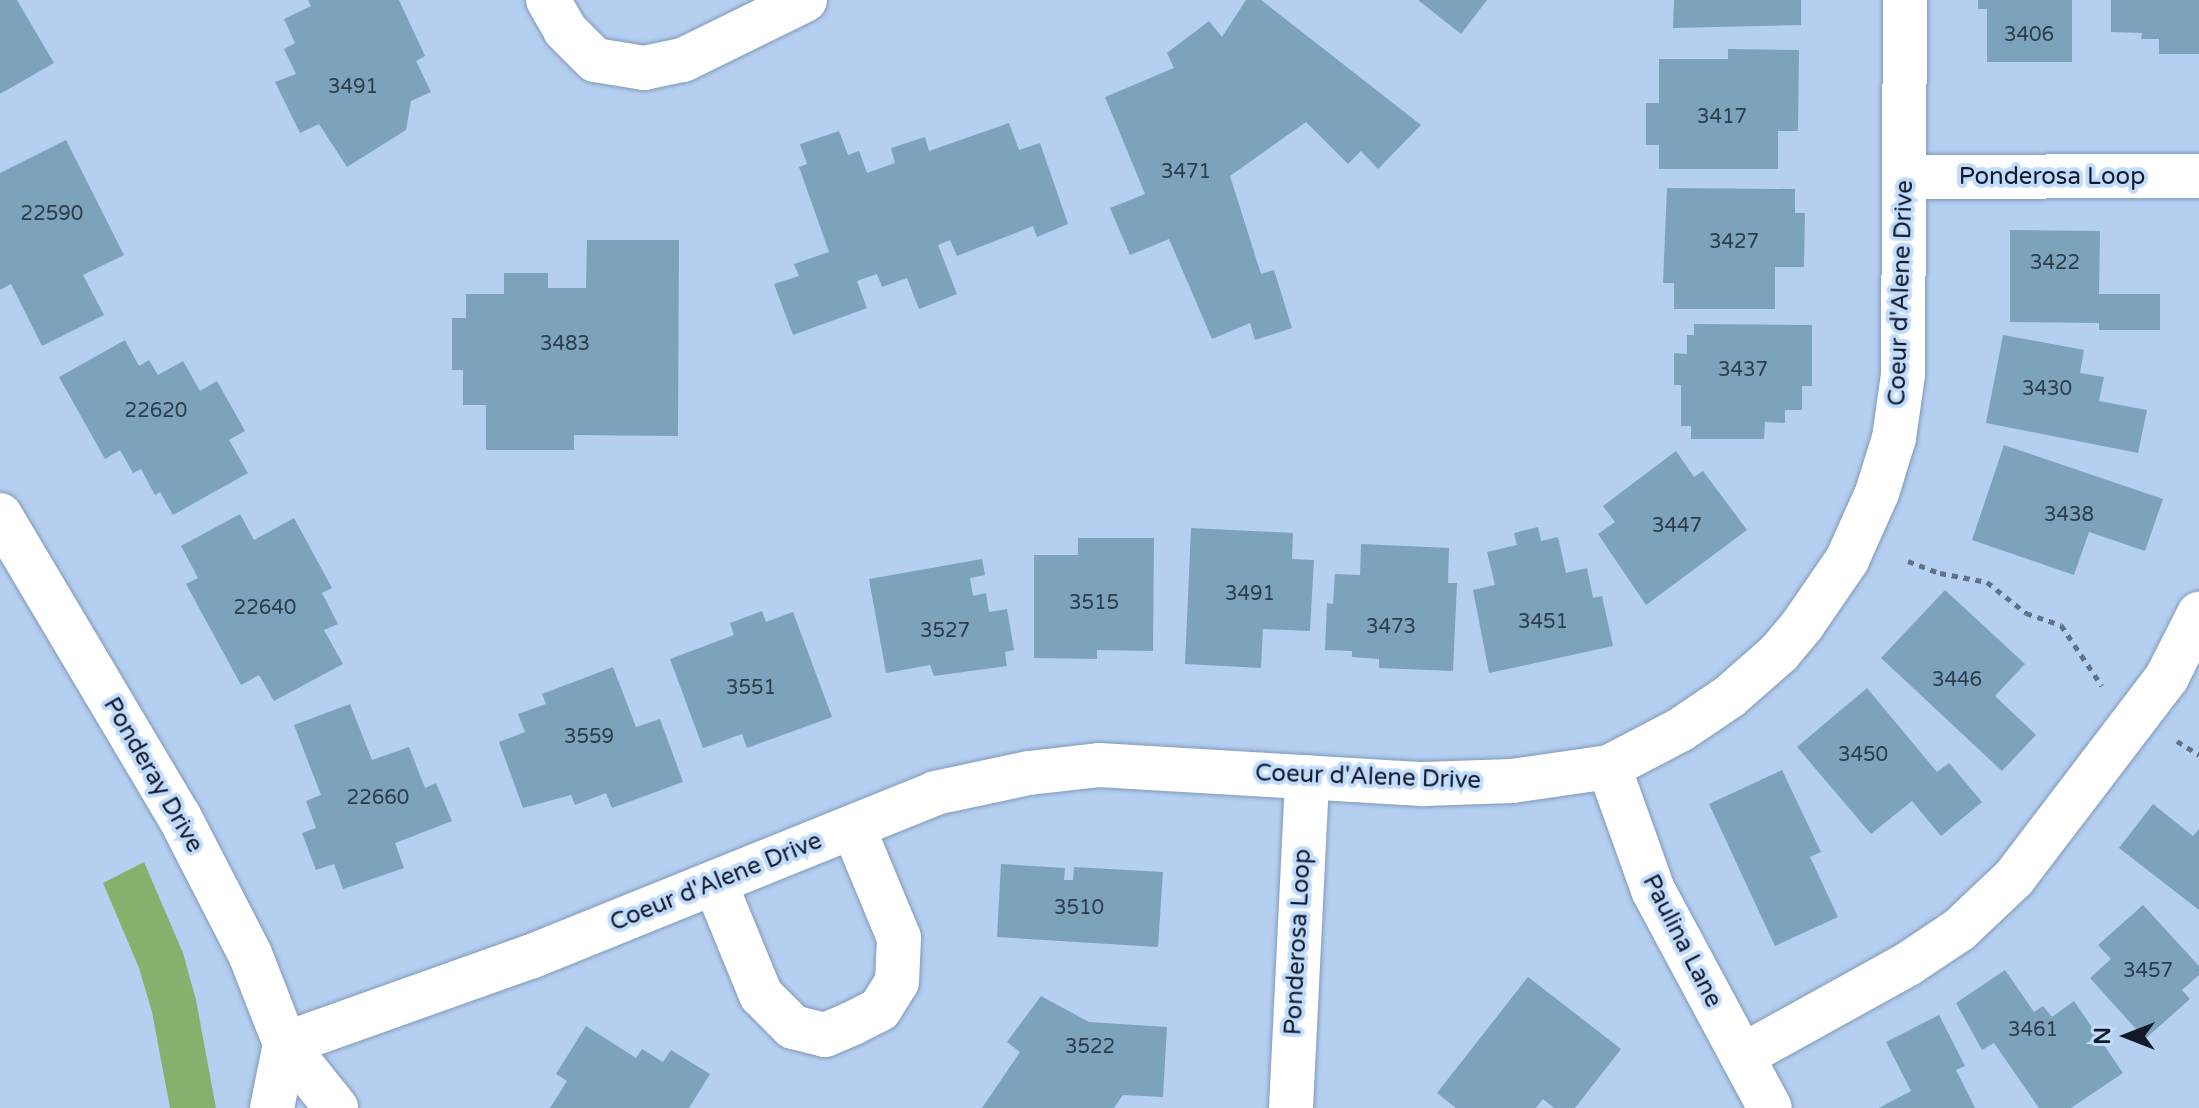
<!DOCTYPE html>
<style>
body{margin:0}
#map{position:relative;width:2199px;height:1108px;overflow:hidden;background:#b5cff1;font-family:"Varela Round",sans-serif}
div>[style]{position:absolute}
[style*='--x']{left:calc(var(--x)*1px);top:calc(var(--y)*1px);width:calc(var(--w)*1px);rotate:calc(var(--a)*1deg)}
.green>*{inset:0;background:#86b06e}
.building>*{inset:0;background:#7ca3bb}
.path>*{height:5px;margin-top:-2.5px;transform-origin:0;background:repeating-linear-gradient(90deg,#607188 0 6px,transparent 0 12px)}
.roads{filter:drop-shadow(0 0 2px #8099b9) drop-shadow(0 0 2px #8099b9)}
.minor>*{height:44px;margin:-22px;padding:0 22px;transform-origin:22px;border-radius:22px;background:#fff}
span{translate:-50% -50%;white-space:nowrap;text-align:center;line-height:1.15;-webkit-text-stroke:8px #c2dcfe;paint-order:stroke}
.number-label{font-size:20px;color:#2c3c4b}
.number-label span{-webkit-text-stroke-width:0}
.street-label{font-size:24px;color:#111a26}
.north{position:absolute;left:2087px;top:996px;width:80px;height:80px;-webkit-text-stroke:6px #c2dcfe;paint-order:stroke;rotate:270deg;font-size:22px;font-weight:700;line-height:32px;text-align:center;color:#111a26}
.north::after{content:'';display:block;margin:auto;width:28px;height:36px;background:#111a26;clip-path:polygon(50% 0,100% 100%,50% 72%,0 100%)}
</style>
<div id="map">
<div class="green">
<div style="clip-path:polygon(144px 862px,183px 953px,196px 1000px,216px 1108px,170px 1108px,152px 1012px,139px 968px,103px 883px)"></div>
</div>
<div class="building">
<div style="clip-path:polygon(0 0,17px 0,54px 63px,0 94px)"></div>
<div style="clip-path:polygon(308px 0,399px 0,425px 56px,416px 61px,431px 92px,411px 101px,406px 130px,347px 167px,319px 124px,300px 133px,275px 82px,296px 74px,284px 49px,295px 43px,284px 19px,311px 6px)"></div>
<div style="clip-path:polygon(1246px 0,1261px 0,1421px 125px,1378px 169px,1361px 151px,1348px 164px,1306px 122px,1230px 176px,1261px 274px,1274px 270px,1292px 328px,1255px 340px,1250px 323px,1212px 339px,1169px 239px,1130px 255px,1110px 208px,1145px 194px,1105px 97px,1174px 68px,1167px 53px,1209px 21px,1222px 37px)"></div>
<div style="clip-path:polygon(1418px 0,1487px 0,1461px 34px)"></div>
<div style="clip-path:polygon(1674px 0,1801px 0,1801px 25px,1673px 28px)"></div>
<div style="clip-path:polygon(1978px 0,2072px 0,2072px 62px,1987px 62px,1987px 9px,1978px 9px)"></div>
<div style="clip-path:polygon(2111px 0,2199px 0,2199px 54px,2159px 54px,2159px 39px,2141px 39px,2142px 33px,2111px 32px)"></div>
<div style="clip-path:polygon(1728px 49px,1799px 50px,1798px 131px,1778px 131px,1778px 169px,1659px 169px,1659px 145px,1646px 145px,1646px 103px,1659px 103px,1659px 59px,1728px 59px)"></div>
<div style="clip-path:polygon(1009px 123px,1019px 150px,1040px 143px,1068px 224px,1037px 237px,1033px 226px,957px 256px,950px 240px,938px 245px,957px 294px,919px 309px,907px 278px,882px 287px,877px 274px,857px 281px,867px 308px,793px 335px,774px 284px,799px 276px,794px 264px,829px 252px,799px 167px,807px 164px,800px 144px,839px 131px,848px 155px,859px 151px,867px 173px,895px 163px,891px 148px,925px 137px,929px 151px)"></div>
<div style="clip-path:polygon(66px 140px,124px 255px,83px 275px,104px 315px,42px 346px,11px 284px,0 290px,0 173px)"></div>
<div style="clip-path:polygon(1667px 188px,1795px 189px,1795px 213px,1805px 213px,1804px 267px,1775px 267px,1775px 309px,1674px 309px,1674px 283px,1663px 283px)"></div>
<div style="clip-path:polygon(2010px 230px,2100px 231px,2099px 294px,2160px 294px,2160px 330px,2099px 330px,2099px 323px,2010px 322px)"></div>
<div style="clip-path:polygon(587px 240px,679px 240px,678px 436px,574px 435px,574px 450px,486px 450px,486px 405px,463px 405px,463px 370px,452px 370px,452px 318px,466px 318px,466px 294px,504px 294px,504px 273px,548px 273px,548px 288px,586px 288px)"></div>
<div style="clip-path:polygon(1694px 324px,1812px 325px,1812px 386px,1802px 386px,1802px 410px,1785px 410px,1785px 423px,1765px 422px,1764px 439px,1691px 439px,1691px 426px,1681px 426px,1681px 385px,1674px 385px,1674px 353px,1687px 354px,1687px 335px,1694px 335px)"></div>
<div style="clip-path:polygon(2003px 335px,2084px 350px,2080px 373px,2104px 377px,2099px 401px,2147px 410px,2138px 453px,1986px 423px)"></div>
<div style="clip-path:polygon(125px 340px,139px 366px,149px 360px,158px 375px,183px 361px,200px 391px,217px 381px,245px 431px,229px 440px,248px 473px,173px 515px,160px 492px,155px 495px,141px 469px,133px 473px,120px 450px,105px 459px,59px 377px)"></div>
<div style="clip-path:polygon(2004px 445px,2163px 499px,2145px 551px,2089px 532px,2074px 575px,1972px 540px)"></div>
<div style="clip-path:polygon(1676px 451px,1694px 477px,1703px 471px,1747px 530px,1646px 605px,1598px 534px,1615px 522px,1603px 506px)"></div>
<div style="clip-path:polygon(240px 514px,254px 540px,294px 518px,332px 588px,322px 593px,338px 624px,324px 630px,343px 664px,274px 701px,259px 675px,241px 685px,186px 584px,198px 578px,181px 546px)"></div>
<div style="clip-path:polygon(1538px 527px,1541px 541px,1558px 537px,1566px 573px,1587px 568px,1593px 598px,1602px 596px,1613px 646px,1489px 673px,1473px 590px,1495px 585px,1487px 552px,1517px 545px,1514px 533px)"></div>
<div style="clip-path:polygon(1191px 528px,1293px 533px,1292px 559px,1314px 560px,1310px 631px,1263px 629px,1261px 668px,1185px 664px)"></div>
<div style="clip-path:polygon(1078px 538px,1154px 538px,1153px 651px,1097px 650px,1097px 659px,1034px 658px,1034px 555px,1078px 555px)"></div>
<div style="clip-path:polygon(1361px 544px,1449px 548px,1448px 583px,1457px 583px,1453px 671px,1379px 668px,1379px 659px,1352px 657px,1352px 651px,1325px 650px,1327px 603px,1333px 604px,1335px 574px,1360px 575px)"></div>
<div style="clip-path:polygon(982px 559px,985px 575px,970px 578px,973px 596px,986px 593px,989px 612px,1007px 609px,1014px 650px,1005px 652px,1007px 666px,934px 676px,930px 665px,886px 673px,869px 579px)"></div>
<div style="clip-path:polygon(1945px 590px,2025px 664px,1995px 696px,2036px 735px,2002px 771px,1881px 658px)"></div>
<div style="clip-path:polygon(762px 611px,766px 622px,793px 612px,832px 717px,747px 748px,742px 734px,703px 748px,670px 659px,734px 635px,730px 623px)"></div>
<div style="clip-path:polygon(613px 667px,636px 727px,660px 719px,683px 782px,612px 808px,606px 793px,575px 805px,571px 795px,523px 808px,499px 742px,525px 732px,518px 714px,546px 704px,542px 694px)"></div>
<div style="clip-path:polygon(1867px 688px,1937px 772px,1949px 763px,1982px 802px,1941px 836px,1912px 801px,1871px 834px,1797px 747px)"></div>
<div style="clip-path:polygon(350px 704px,372px 760px,409px 747px,425px 788px,436px 783px,452px 821px,395px 843px,404px 868px,343px 889px,334px 864px,316px 870px,302px 833px,316px 828px,306px 801px,321px 795px,294px 725px)"></div>
<div style="clip-path:polygon(1782px 770px,1821px 852px,1810px 857px,1838px 917px,1775px 946px,1709px 804px)"></div>
<div style="clip-path:polygon(2153px 804px,2193px 836px,2199px 829px,2199px 910px,2119px 848px)"></div>
<div style="clip-path:polygon(1001px 864px,1065px 868px,1064px 880px,1073px 880px,1074px 867px,1163px 872px,1158px 947px,997px 937px)"></div>
<div style="clip-path:polygon(2143px 905px,2199px 966px,2199px 975px,2182px 990px,2190px 999px,2145px 1039px,2090px 978px,2111px 959px,2098px 945px)"></div>
<div style="clip-path:polygon(2005px 970px,2034px 1012px,2043px 1006px,2052px 1017px,2074px 1001px,2123px 1073px,2071px 1108px,2039px 1108px,1994px 1043px,1982px 1050px,1956px 1003px)"></div>
<div style="clip-path:polygon(1528px 977px,1621px 1049px,1575px 1108px,1554px 1108px,1543px 1099px,1536px 1108px,1456px 1108px,1437px 1093px)"></div>
<div style="clip-path:polygon(1041px 996px,1089px 1022px,1167px 1027px,1163px 1097px,1123px 1095px,1114px 1108px,982px 1108px,1020px 1052px,1007px 1042px)"></div>
<div style="clip-path:polygon(1939px 1015px,1965px 1066px,1956px 1070px,1975px 1108px,1879px 1108px,1911px 1091px,1886px 1042px)"></div>
<div style="clip-path:polygon(586px 1026px,636px 1058px,642px 1049px,663px 1062px,671px 1050px,710px 1074px,689px 1108px,550px 1108px,567px 1081px,556px 1074px)"></div>
</div>
<div class="path">
<div style="--x:1908;--y:561;--w:34;--a:21"></div>
<div style="--x:1940;--y:573;--w:48;--a:10.8"></div>
<div style="--x:1987;--y:582;--w:50;--a:38.5"></div>
<div style="--x:2026;--y:613;--w:37;--a:19"></div>
<div style="--x:2061;--y:625;--w:73;--a:56.1"></div>
<div style="--x:2177;--y:741;--w:26;--a:32"></div>
</div>
<div class="roads">
<div class="minor">
<div style="--x:548;--y:0;--w:34;--a:60"></div>
<div style="--x:565;--y:30;--w:42;--a:45"></div>
<div style="--x:595;--y:60;--w:50;--a:9.3"></div>
<div style="--x:644;--y:68;--w:40;--a:-12"></div>
<div style="--x:683;--y:60;--w:136;--a:-26.2"></div>
<div style="--x:1906;--y:177;--w:293;--a:-0.2"></div>
<div style="--x:0;--y:515;--w:350;--a:59.3"></div>
<div style="--x:179;--y:816;--w:155;--a:62.8"></div>
<div style="--x:250;--y:954;--w:97;--a:68.7"></div>
<div style="--x:285;--y:1044;--w:82;--a:51.4"></div>
<div style="--x:1609;--y:767;--w:131;--a:70.3"></div>
<div style="--x:1653;--y:890;--w:247;--a:61.8"></div>
<div style="--x:715;--y:883;--w:121;--a:67.7"></div>
<div style="--x:761;--y:995;--w:45;--a:45"></div>
<div style="--x:793;--y:1027;--w:33;--a:14"></div>
<div style="--x:825;--y:1035;--w:30;--a:-23"></div>
<div style="--x:853;--y:1023;--w:30;--a:-27"></div>
<div style="--x:880;--y:1009;--w:32;--a:-58"></div>
<div style="--x:897;--y:982;--w:44;--a:-87.4"></div>
<div style="--x:899;--y:938;--w:120;--a:-112.5"></div>
<div style="--x:285;--y:1044;--w:260;--a:-19.6"></div>
<div style="--x:530;--y:957;--w:437;--a:-22"></div>
<div style="--x:935;--y:793;--w:96;--a:-12"></div>
<div style="--x:1029;--y:773;--w:70;--a:-6.5"></div>
<div style="--x:1099;--y:765;--w:325;--a:3.4"></div>
<div style="--x:1423;--y:784;--w:89;--a:-1.9"></div>
<div style="--x:1512;--y:781;--w:98;--a:-8.2"></div>
<div style="--x:1609;--y:767;--w:80;--a:-27.5"></div>
<div style="--x:1680;--y:730;--w:59;--a:-34"></div>
<div style="--x:1729;--y:697;--w:67;--a:-41.3"></div>
<div style="--x:1779;--y:653;--w:38;--a:-50"></div>
<div style="--x:1803;--y:624;--w:78;--a:-55.5"></div>
<div style="--x:1847;--y:560;--w:73;--a:-65.9"></div>
<div style="--x:1877;--y:493;--w:58;--a:-72.8"></div>
<div style="--x:1894;--y:438;--w:64;--a:-81.9"></div>
<div style="--x:1903;--y:375;--w:375;--a:-89.7"></div>
<div style="--x:1742;--y:1056;--w:190;--a:-29"></div>
<div style="--x:1908;--y:964;--w:61;--a:-33.7"></div>
<div style="--x:1959;--y:930;--w:76;--a:-43.4"></div>
<div style="--x:2014;--y:878;--w:253;--a:-52.7"></div>
<div style="--x:2167;--y:677;--w:71;--a:-63.1"></div>
<div style="--x:272;--y:1108;--w:65;--a:-78.5"></div>
<div style="--x:1291;--y:1108;--w:331;--a:-87.2"></div>
</div>
</div>
<div class="number-label">
<span style="left:2029px;top:35px">3406</span>
<span style="left:353px;top:87px">3491</span>
<span style="left:1722px;top:117px">3417</span>
<span style="left:1186px;top:172px">3471</span>
<span style="left:52px;top:214px">22590</span>
<span style="left:1734px;top:242px">3427</span>
<span style="left:2055px;top:263px">3422</span>
<span style="left:565px;top:344px">3483</span>
<span style="left:1743px;top:370px">3437</span>
<span style="left:2047px;top:389px">3430</span>
<span style="left:156px;top:411px">22620</span>
<span style="left:2069px;top:515px">3438</span>
<span style="left:1677px;top:526px">3447</span>
<span style="left:1250px;top:594px">3491</span>
<span style="left:1094px;top:603px">3515</span>
<span style="left:265px;top:608px">22640</span>
<span style="left:1543px;top:622px">3451</span>
<span style="left:1391px;top:627px">3473</span>
<span style="left:945px;top:631px">3527</span>
<span style="left:1957px;top:680px">3446</span>
<span style="left:751px;top:688px">3551</span>
<span style="left:589px;top:737px">3559</span>
<span style="left:1863px;top:755px">3450</span>
<span style="left:378px;top:798px">22660</span>
<span style="left:1079px;top:908px">3510</span>
<span style="left:2148px;top:971px">3457</span>
<span style="left:2033px;top:1030px">3461</span>
<span style="left:1090px;top:1047px">3522</span>
</div>
<div class="street-label">
<span style="left:2052px;top:177px">Ponderosa Loop</span>
<span style="left:1901px;top:293px;rotate:-88deg">Coeur d'Alene Drive</span>
<span style="left:153px;top:775px;rotate:60deg">Ponderay Drive</span>
<span style="left:1368px;top:777px;rotate:2deg">Coeur d'Alene Drive</span>
<span style="left:716px;top:882px;rotate:-22deg">Coeur d'Alene Drive</span>
<span style="left:1682px;top:941px;rotate:63deg">Paulina Lane</span>
<span style="left:1298px;top:942px;rotate:-87deg">Ponderosa Loop</span>
</div>
<div class="north">N</div>
</div>
